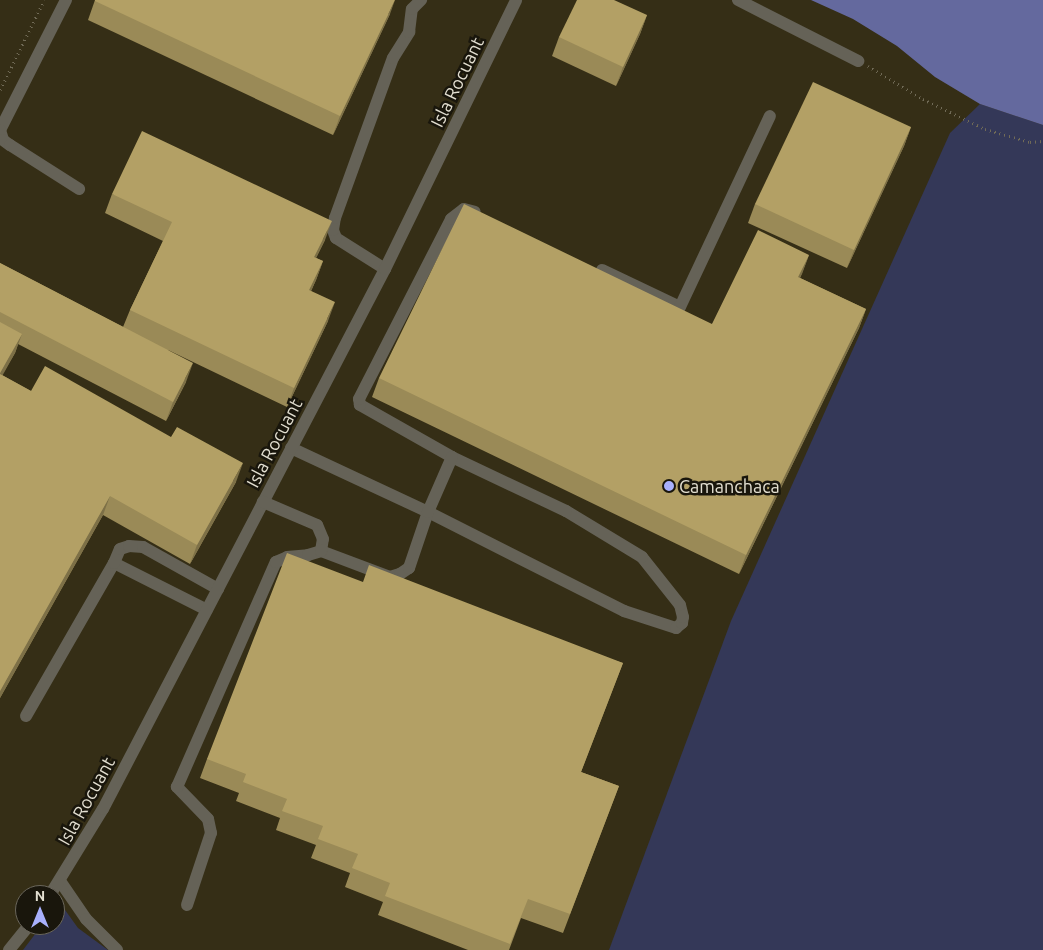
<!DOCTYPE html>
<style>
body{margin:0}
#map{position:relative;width:1043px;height:950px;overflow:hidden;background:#352e16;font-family:Ubuntu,sans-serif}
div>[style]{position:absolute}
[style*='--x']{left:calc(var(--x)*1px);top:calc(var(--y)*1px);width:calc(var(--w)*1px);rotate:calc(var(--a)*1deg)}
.green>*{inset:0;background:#343858}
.water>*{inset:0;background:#64699e}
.path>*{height:2.5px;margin-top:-1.25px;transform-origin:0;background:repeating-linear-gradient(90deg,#716b57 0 1px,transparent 0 5px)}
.minor>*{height:12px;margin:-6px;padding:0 6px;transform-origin:6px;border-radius:6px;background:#656257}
.wall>*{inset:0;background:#9a8a57}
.shaded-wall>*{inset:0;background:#7d7047}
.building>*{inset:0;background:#b3a065}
.dots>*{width:14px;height:14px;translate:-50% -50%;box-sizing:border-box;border:2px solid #19160c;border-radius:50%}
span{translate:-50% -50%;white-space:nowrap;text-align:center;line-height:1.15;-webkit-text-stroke:5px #19160c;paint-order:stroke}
.street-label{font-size:18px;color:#e3dfd1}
.poi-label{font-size:18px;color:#e3dfd1}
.left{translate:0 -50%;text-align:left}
.north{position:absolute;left:15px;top:885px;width:50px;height:50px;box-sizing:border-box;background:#19160c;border:1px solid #6a665b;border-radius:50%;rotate:0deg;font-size:14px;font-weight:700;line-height:20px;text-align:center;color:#e3dfd1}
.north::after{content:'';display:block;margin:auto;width:18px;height:22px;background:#a8b0fc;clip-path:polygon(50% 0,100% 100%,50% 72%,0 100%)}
</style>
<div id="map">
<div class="green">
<div style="clip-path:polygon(980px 104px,1043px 125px,1043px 950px,609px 950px,731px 621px,950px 133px)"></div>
<div style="clip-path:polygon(60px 903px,78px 928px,108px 950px,23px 950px,42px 925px,55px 925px,55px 909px)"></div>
</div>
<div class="water">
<div style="clip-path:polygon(811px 0,1043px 0,1043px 125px,980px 104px,935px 77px,897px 46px,853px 19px)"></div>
</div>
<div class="path">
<div style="--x:868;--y:66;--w:64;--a:31"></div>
<div style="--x:923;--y:99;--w:69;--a:25.8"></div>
<div style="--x:985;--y:129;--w:47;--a:16.1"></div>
<div style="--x:1030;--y:142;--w:13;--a:-4"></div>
<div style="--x:0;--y:90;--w:100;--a:-63.9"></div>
</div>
<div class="minor">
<div style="--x:66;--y:0;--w:146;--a:116.9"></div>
<div style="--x:0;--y:130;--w:10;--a:73"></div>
<div style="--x:3;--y:140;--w:9;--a:36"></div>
<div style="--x:10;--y:145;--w:82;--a:32.5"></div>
<div style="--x:738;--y:0;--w:135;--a:26.9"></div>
<div style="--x:385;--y:269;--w:58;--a:-147.7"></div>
<div style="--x:336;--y:238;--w:9;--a:-111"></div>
<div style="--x:333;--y:230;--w:12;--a:-81"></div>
<div style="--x:335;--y:218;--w:170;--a:-70.1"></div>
<div style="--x:393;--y:58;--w:31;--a:-58"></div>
<div style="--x:409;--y:32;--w:23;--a:-83"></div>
<div style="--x:412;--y:9;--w:13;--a:-45"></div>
<div style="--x:602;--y:270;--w:86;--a:25.4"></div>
<div style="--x:680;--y:307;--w:211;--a:-64.8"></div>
<div style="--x:291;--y:448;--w:151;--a:25"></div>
<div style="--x:428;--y:512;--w:220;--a:26.8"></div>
<div style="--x:624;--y:611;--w:55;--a:18.1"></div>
<div style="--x:676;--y:628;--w:8;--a:-40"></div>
<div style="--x:682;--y:623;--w:6;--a:-81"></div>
<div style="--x:683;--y:617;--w:12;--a:-104"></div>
<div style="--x:680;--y:605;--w:61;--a:-128.4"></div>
<div style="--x:642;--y:557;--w:89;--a:-148.8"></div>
<div style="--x:566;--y:511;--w:126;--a:-154.7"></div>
<div style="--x:452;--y:457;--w:106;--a:-150.5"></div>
<div style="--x:360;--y:405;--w:6;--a:-99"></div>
<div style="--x:359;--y:399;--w:202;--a:-62.9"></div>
<div style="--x:451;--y:219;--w:16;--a:-38"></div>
<div style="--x:464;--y:209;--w:11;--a:15"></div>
<div style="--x:321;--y:551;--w:74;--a:20.6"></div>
<div style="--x:390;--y:577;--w:10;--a:-17"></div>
<div style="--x:400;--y:574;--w:11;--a:-34"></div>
<div style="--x:409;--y:568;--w:59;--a:-71.3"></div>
<div style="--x:428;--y:512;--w:60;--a:-66.4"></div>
<div style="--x:114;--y:563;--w:104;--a:26.8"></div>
<div style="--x:26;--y:716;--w:177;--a:-60.1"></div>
<div style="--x:114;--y:563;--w:15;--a:-67"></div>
<div style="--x:120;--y:549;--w:9;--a:-18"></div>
<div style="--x:129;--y:546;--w:14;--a:4"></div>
<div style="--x:143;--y:547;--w:86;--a:29.2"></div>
<div style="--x:60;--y:881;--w:46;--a:55.6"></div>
<div style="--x:86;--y:919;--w:44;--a:45"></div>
<div style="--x:50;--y:895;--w:101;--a:-58.4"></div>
<div style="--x:103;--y:809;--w:609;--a:-62.43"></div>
<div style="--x:385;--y:269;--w:299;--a:-64"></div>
<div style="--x:187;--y:905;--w:76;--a:-71.6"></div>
<div style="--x:211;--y:833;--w:14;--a:-102"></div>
<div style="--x:208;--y:819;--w:45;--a:-134.1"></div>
<div style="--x:177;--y:787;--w:246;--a:-66.3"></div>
<div style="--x:276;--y:562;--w:12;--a:-24"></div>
<div style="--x:287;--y:557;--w:21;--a:-5"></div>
<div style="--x:308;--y:555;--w:14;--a:-17"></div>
<div style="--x:321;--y:551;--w:12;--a:-81"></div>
<div style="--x:323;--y:539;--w:15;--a:-113"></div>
<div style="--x:317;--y:525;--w:59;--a:-156.9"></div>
<div style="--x:9;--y:950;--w:32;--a:-51"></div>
</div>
<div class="wall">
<div style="clip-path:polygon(95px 0,390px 14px,333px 135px,88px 20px)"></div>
<div style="clip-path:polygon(647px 15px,640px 34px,616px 86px,552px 56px,559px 37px)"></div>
<div style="clip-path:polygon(911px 127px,904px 146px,847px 268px,748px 223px,755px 204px)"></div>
<div style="clip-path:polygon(112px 194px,325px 240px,316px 258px,323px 261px,316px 280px,311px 291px,328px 321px,287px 407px,168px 350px,186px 382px,166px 421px,18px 344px,15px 353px,2px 375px,31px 391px,236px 482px,190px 564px,103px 515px,0 698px,0 263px,123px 327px,130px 310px,163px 241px,105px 213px)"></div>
<div style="clip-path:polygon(809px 255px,800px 278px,866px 309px,859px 328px,739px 574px,372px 397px,379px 378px,712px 324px)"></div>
<div style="clip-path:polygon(363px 582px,623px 663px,581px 772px,619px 786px,563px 933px,521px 918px,509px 950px,468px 950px,378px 915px,383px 902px,345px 887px,350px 873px,311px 858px,316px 845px,276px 830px,280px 818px,236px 801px,239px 793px,200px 778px,207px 759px)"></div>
</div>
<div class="shaded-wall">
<div style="clip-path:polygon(395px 0,390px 14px,333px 135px,340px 116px)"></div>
<div style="clip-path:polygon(647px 15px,640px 34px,616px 86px,623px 67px)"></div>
<div style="clip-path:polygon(911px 127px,904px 146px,847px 268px,854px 250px)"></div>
<div style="clip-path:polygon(332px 221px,325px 240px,307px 276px,314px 257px)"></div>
<div style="clip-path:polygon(809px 255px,802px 274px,791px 296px,798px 277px)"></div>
<div style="clip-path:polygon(323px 261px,316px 280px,303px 309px,309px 290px)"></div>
<div style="clip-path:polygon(335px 302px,328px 321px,287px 407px,294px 388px)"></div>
<div style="clip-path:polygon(866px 309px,859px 328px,739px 574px,746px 555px)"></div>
<div style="clip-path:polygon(22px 334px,15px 353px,0 380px,0 373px)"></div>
<div style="clip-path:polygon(193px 363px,186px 382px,166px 421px,173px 402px)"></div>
<div style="clip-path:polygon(243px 463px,236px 482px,190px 564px,197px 545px)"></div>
<div style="clip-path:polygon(110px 496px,103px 515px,0 698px,0 691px)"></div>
</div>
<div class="building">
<div style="clip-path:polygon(95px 0,395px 0,340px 116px,95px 1px)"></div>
<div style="clip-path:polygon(577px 0,614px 0,647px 15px,623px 67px,559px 37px)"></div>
<div style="clip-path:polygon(813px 82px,911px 127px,854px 250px,755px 204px)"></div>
<div style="clip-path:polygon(142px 131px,332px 221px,314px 257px,323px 261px,309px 290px,335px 302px,294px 388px,130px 310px,172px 222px,112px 194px)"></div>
<div style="clip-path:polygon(464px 204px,712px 324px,758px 230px,809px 255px,798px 277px,866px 309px,746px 555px,379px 378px)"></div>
<div style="clip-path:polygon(0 263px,193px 363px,173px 402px,0 312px)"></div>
<div style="clip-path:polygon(0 322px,22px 334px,0 373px)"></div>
<div style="clip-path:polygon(45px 366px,171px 437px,177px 427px,243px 463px,197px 545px,110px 496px,0 691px,0 374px,31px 391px)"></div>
<div style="clip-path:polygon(287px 553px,363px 582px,369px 565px,623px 663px,581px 772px,619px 786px,570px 914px,528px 899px,510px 944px,385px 896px,390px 883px,352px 868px,358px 854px,318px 839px,323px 826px,282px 811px,287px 799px,243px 782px,246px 774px,207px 759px)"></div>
</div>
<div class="dots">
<div style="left:669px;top:486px;background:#a8b0fc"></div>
</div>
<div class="street-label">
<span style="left:457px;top:82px;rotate:-64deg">Isla Rocuant</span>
<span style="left:274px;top:443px;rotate:-62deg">Isla Rocuant</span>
<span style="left:86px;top:801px;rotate:-61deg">Isla Rocuant</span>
</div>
<div class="poi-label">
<span class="left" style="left:679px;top:486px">Camanchaca</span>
</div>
<div class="north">N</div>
</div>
